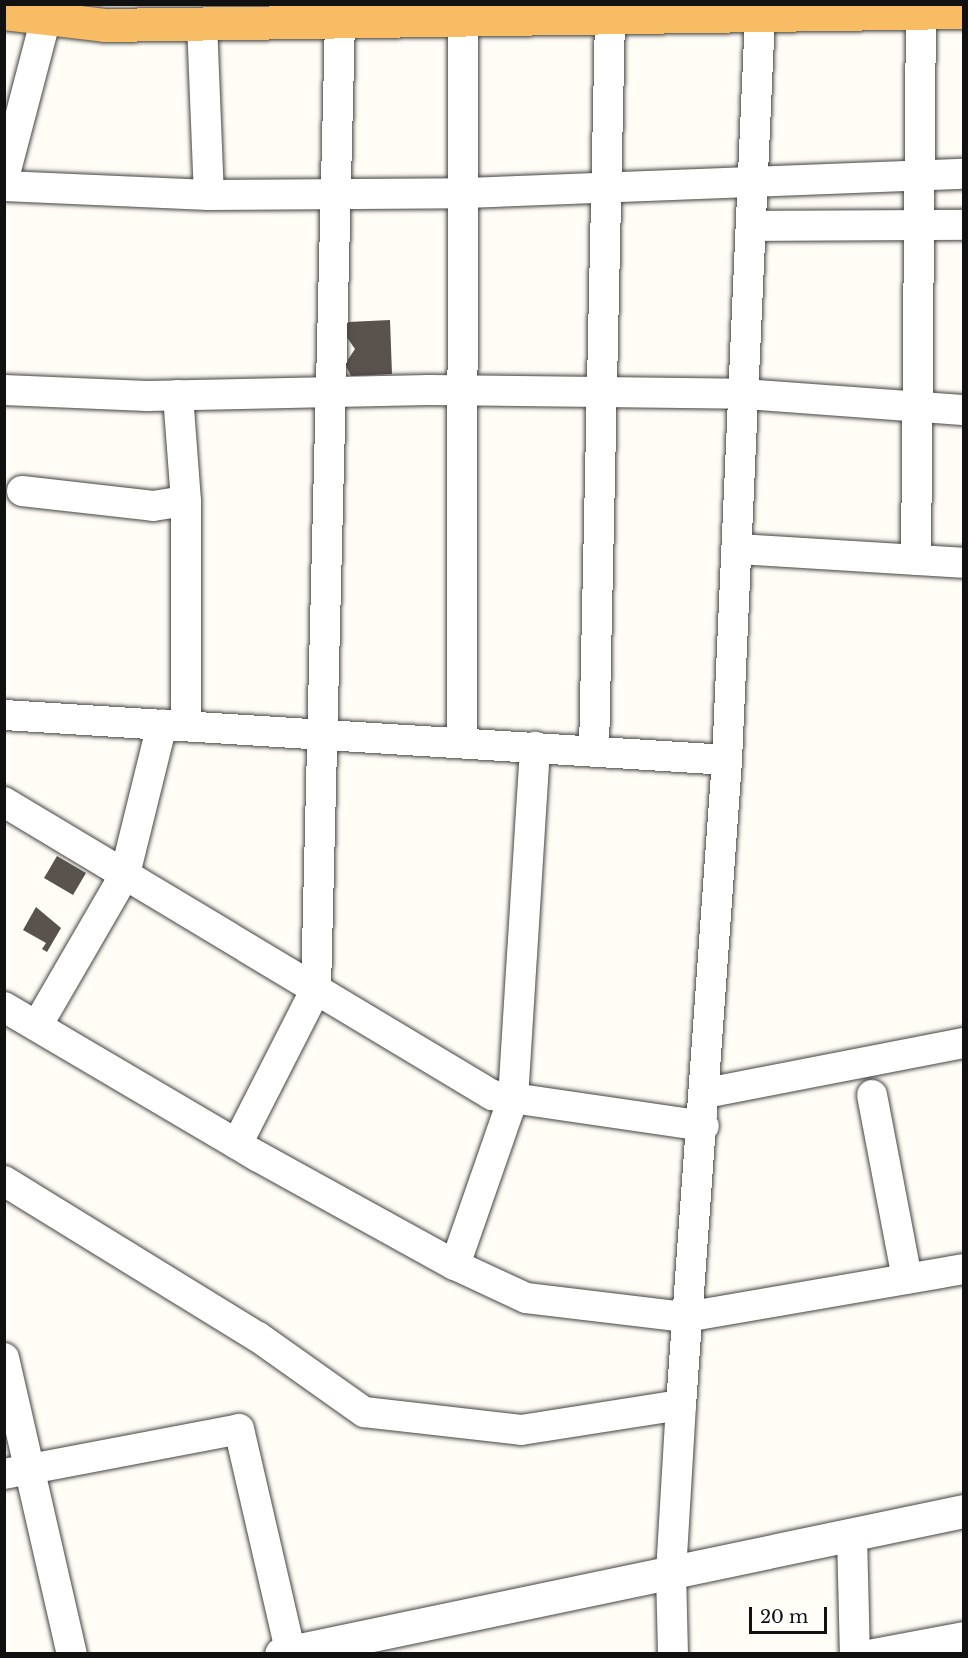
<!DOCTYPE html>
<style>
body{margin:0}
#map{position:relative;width:968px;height:1658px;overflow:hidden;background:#fffdf5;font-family:"Libre Baskerville",serif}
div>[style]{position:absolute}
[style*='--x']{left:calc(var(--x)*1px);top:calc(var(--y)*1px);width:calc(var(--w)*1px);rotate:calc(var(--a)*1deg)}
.building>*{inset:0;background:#5a524d}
.roads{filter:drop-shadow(0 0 2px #444) drop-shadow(0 0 2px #444)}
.minor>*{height:30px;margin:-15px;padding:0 15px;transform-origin:15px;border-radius:15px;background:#fff}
.tertiary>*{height:33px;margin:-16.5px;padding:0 16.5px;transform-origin:16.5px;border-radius:16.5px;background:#fff}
.trunk>*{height:33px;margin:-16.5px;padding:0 16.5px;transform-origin:16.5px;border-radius:16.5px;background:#f7bc64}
span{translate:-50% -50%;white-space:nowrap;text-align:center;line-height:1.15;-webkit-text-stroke:6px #fff;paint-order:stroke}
.frame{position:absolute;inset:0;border:6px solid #111;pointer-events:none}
.scale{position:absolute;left:749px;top:1607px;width:78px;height:27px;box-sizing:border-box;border:3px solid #111;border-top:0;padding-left:8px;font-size:18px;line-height:21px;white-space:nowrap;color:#111;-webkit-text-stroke:4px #fff;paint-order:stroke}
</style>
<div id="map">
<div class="building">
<div style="clip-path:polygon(390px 320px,392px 374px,351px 376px,345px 364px,355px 349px,344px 333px,348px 322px)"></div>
<div style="clip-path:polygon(57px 856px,86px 873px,73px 895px,44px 878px)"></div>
<div style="clip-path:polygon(36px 907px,61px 928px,47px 952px,42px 949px,46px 943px,23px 930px)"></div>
</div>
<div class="roads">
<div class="minor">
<div style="--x:202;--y:23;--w:172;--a:87.7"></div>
<div style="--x:4;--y:178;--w:165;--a:-75.3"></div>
<div style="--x:4;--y:186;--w:205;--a:2.5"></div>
<div style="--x:209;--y:195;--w:256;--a:-0.4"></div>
<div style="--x:465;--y:193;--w:499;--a:-2.2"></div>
<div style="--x:753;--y:226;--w:211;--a:-0.3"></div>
<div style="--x:4;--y:390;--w:143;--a:2.4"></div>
<div style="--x:147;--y:396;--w:282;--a:-1.2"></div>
<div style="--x:429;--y:390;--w:315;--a:0.7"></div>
<div style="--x:744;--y:394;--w:221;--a:4.2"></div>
<div style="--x:178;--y:395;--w:106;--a:85.7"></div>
<div style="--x:186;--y:501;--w:225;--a:90"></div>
<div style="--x:22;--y:491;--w:132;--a:6.5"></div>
<div style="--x:153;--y:506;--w:33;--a:-9"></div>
<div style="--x:737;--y:549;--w:227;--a:3.5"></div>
<div style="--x:916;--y:560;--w:547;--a:-89.48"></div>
<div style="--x:4;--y:715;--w:724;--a:3.56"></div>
<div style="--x:462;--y:743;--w:723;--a:-89.92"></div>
<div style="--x:594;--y:751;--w:732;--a:-88.75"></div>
<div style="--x:4;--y:802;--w:569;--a:30.98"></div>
<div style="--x:492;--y:1095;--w:214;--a:8.3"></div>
<div style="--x:4;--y:1007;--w:296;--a:30.5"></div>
<div style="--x:259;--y:1157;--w:224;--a:28.9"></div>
<div style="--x:455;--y:1265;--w:78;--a:24.9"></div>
<div style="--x:526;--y:1298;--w:161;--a:6.8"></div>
<div style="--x:686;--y:1317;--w:282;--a:-9.8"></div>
<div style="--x:37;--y:1026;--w:176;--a:-59.9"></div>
<div style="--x:125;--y:874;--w:154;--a:-76.1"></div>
<div style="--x:706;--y:1093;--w:263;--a:-11"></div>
<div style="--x:872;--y:1095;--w:187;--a:79.2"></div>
<div style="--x:237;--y:1144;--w:174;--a:-63"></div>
<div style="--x:316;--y:989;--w:970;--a:-88.58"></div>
<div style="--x:4;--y:1181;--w:298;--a:31.6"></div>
<div style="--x:258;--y:1337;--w:130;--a:35.3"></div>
<div style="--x:364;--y:1412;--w:158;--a:6.5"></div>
<div style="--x:521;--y:1430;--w:162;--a:-8.9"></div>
<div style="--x:455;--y:1265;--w:177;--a:-70.8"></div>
<div style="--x:513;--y:1098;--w:352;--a:-86.4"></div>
<div style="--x:4;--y:1358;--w:304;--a:77.1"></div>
<div style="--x:4;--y:1474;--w:239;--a:-10.8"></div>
<div style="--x:239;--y:1429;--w:231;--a:77"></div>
<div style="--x:852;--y:1535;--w:119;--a:88.6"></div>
<div style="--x:673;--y:1654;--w:81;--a:-91.4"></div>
<div style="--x:671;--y:1573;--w:168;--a:-86.6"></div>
<div style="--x:681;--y:1405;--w:647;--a:-85.92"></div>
<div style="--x:727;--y:760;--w:744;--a:-87.46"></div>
<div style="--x:874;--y:1654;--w:92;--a:-10.7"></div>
</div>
<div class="tertiary">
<div style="--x:281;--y:1654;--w:698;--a:-11.83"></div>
</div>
<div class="trunk">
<div style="--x:4;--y:13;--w:101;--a:6.8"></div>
<div style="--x:104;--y:25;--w:860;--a:-0.87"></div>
</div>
</div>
<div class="frame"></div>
<div class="scale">20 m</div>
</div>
